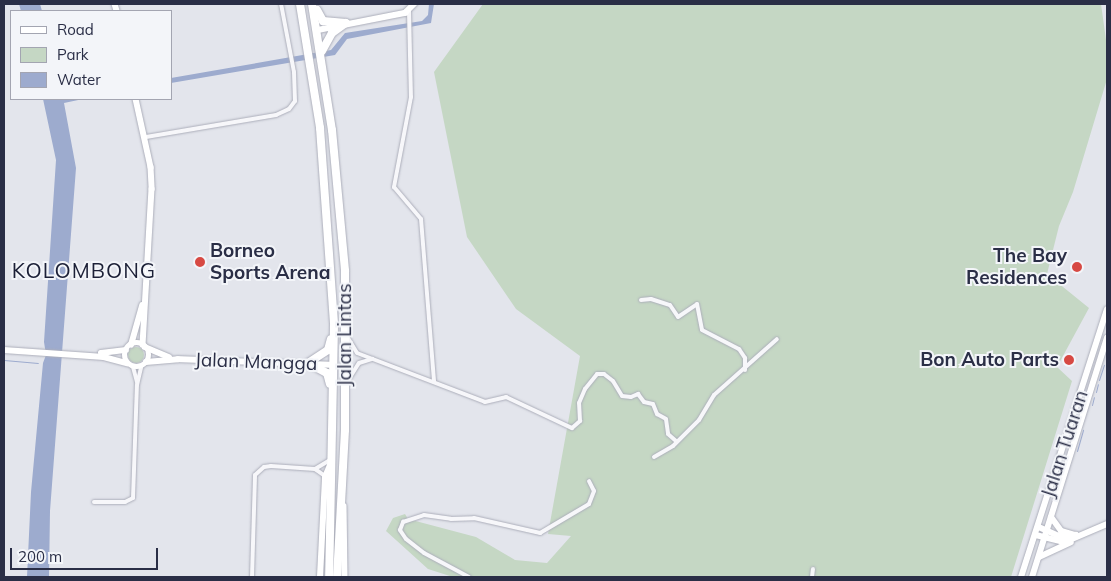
<!DOCTYPE html>
<style>
body{margin:0}
#map{position:relative;width:1111px;height:581px;overflow:hidden;background:#e3e5ec;font-family:Mulish,sans-serif}
div>[style]{position:absolute}
[style*='--x']{left:calc(var(--x)*1px);top:calc(var(--y)*1px);width:calc(var(--w)*1px);rotate:calc(var(--a)*1deg)}
.green>*{inset:0;background:#c5d7c4}
.round{border-radius:50%}
.water>*{inset:0;background:#9dabce}
.stream>*{height:1px;margin:-0.5px;padding:0 0.5px;transform-origin:0.5px;border-radius:0.5px;background:#9dabce}
.roads{filter:drop-shadow(0 0 1px #acaeba) drop-shadow(0 0 1px #acaeba)}
.street>*{height:4px;margin:-2px;padding:0 2px;transform-origin:2px;border-radius:2px;background:#f7f7fa}
.secondary>*{height:5.5px;margin:-2.75px;padding:0 2.75px;transform-origin:2.75px;border-radius:2.75px;background:#fff}
.secondary>.ring{margin:-2.75px;padding:0;box-sizing:content-box;background:none;border:5.5px solid #fff;border-radius:50%}
.primary>*{height:6px;margin:-3px;padding:0 3px;transform-origin:3px;border-radius:3px;background:#fff}
.highway>*{height:8px;margin:-4px;padding:0 4px;transform-origin:4px;border-radius:4px;background:#fff}
.dots>*{width:14px;height:14px;translate:-50% -50%;box-sizing:border-box;border:2px solid #f3f5f9;border-radius:50%}
span{translate:-50% -50%;white-space:nowrap;text-align:center;line-height:1.15;-webkit-text-stroke:4px #f3f5f9;paint-order:stroke}
.poi-label{font-size:19px;color:#2a2e46;font-weight:700}
.left{translate:0 -50%;text-align:left}
.right{translate:-100% -50%;text-align:right}
.street-label{font-size:19px;color:#2a2e46}
.quarter-label{font-size:21px;color:#1c2037;letter-spacing:1px}
.frame{position:absolute;inset:0;border:5px solid #2a2e46;pointer-events:none}
.legend{position:absolute;left:10px;top:10px;width:162px;height:90px;box-sizing:border-box;background:#f3f5f9;border:1px solid #a3a5b1;margin:0;padding:6px 9px;list-style:none;font-size:15px;color:#2a2e46}
.legend li{display:flex;align-items:center;gap:10px;height:25px}
.legend b{width:25px;border:1px solid #a3a5b1}
.scale{position:absolute;left:10px;top:548px;width:148px;height:22px;box-sizing:border-box;border:2px solid #2a2e46;border-top:0;padding-left:6px;font-size:15px;line-height:18px;white-space:nowrap;color:#2a2e46;-webkit-text-stroke:4px #f3f5f9;paint-order:stroke}
</style>
<div id="map">
<div class="green">
<div style="clip-path:polygon(483px 4px,1101px 4px,1107px 47px,1107px 79px,1073px 192px,1059px 226px,1047px 274px,1089px 308px,1057px 367px,1072px 381px,1011px 577px,453px 577px,428px 569px,386px 531px,393px 518px,405px 514px,408px 519px,476px 537px,515px 560px,547px 563px,571px 536px,548px 534px,580px 356px,516px 309px,467px 237px,434px 72px)"></div>
<div class="round" style="left:128px;top:347px;width:16px;height:16px"></div>
</div>
<div class="water">
<div style="clip-path:polygon(19px 4px,40px 4px,42px 11px,21px 11px)"></div>
<div style="clip-path:polygon(429px 4px,434px 4px,431px 23px,347px 39px,335px 55px,171px 83px,171px 78px,331px 50px,345px 33px,422px 21px,428px 15px)"></div>
<div style="clip-path:polygon(43px 99px,83px 99px,64px 103px,76px 168px,50px 511px,49px 577px,27px 577px,31px 492px,43px 363px,46px 355px,44px 342px,56px 160px)"></div>
</div>
<div class="stream">
<div style="--x:1106;--y:359;--w:6;--a:-81"></div>
<div style="--x:4;--y:360;--w:34;--a:5"></div>
<div style="--x:1099;--y:380;--w:16;--a:-72"></div>
<div style="--x:1096;--y:392;--w:8;--a:-76"></div>
<div style="--x:1092;--y:405;--w:8;--a:-76"></div>
<div style="--x:1077;--y:451;--w:22;--a:-74"></div>
</div>
<div class="roads">
<div class="street">
<div style="--x:409;--y:11;--w:86;--a:88.7"></div>
<div style="--x:411;--y:97;--w:92;--a:100.7"></div>
<div style="--x:394;--y:187;--w:42;--a:49.8"></div>
<div style="--x:421;--y:219;--w:163;--a:85.4"></div>
<div style="--x:146;--y:137;--w:132;--a:-9.6"></div>
<div style="--x:276;--y:115;--w:14;--a:-25"></div>
<div style="--x:289;--y:109;--w:10;--a:-53"></div>
<div style="--x:295;--y:101;--w:29;--a:-92"></div>
<div style="--x:294;--y:72;--w:69;--a:-100.8"></div>
<div style="--x:641;--y:300;--w:10;--a:-6"></div>
<div style="--x:651;--y:299;--w:20;--a:18"></div>
<div style="--x:670;--y:305;--w:14;--a:56"></div>
<div style="--x:678;--y:317;--w:23;--a:-34"></div>
<div style="--x:697;--y:304;--w:26;--a:79"></div>
<div style="--x:702;--y:330;--w:42;--a:27.2"></div>
<div style="--x:739;--y:349;--w:11;--a:56"></div>
<div style="--x:745;--y:358;--w:12;--a:90"></div>
<div style="--x:348;--y:338;--w:17;--a:59"></div>
<div style="--x:357;--y:353;--w:137;--a:20.9"></div>
<div style="--x:485;--y:402;--w:22;--a:-13"></div>
<div style="--x:506;--y:397;--w:73;--a:25.2"></div>
<div style="--x:572;--y:428;--w:11;--a:-41"></div>
<div style="--x:580;--y:421;--w:18;--a:-93"></div>
<div style="--x:579;--y:403;--w:15;--a:-67"></div>
<div style="--x:585;--y:389;--w:19;--a:-51"></div>
<div style="--x:597;--y:374;--w:7;--a:0"></div>
<div style="--x:604;--y:374;--w:11;--a:38"></div>
<div style="--x:613;--y:381;--w:17;--a:59"></div>
<div style="--x:622;--y:396;--w:9;--a:6"></div>
<div style="--x:631;--y:397;--w:8;--a:-23"></div>
<div style="--x:638;--y:394;--w:10;--a:53"></div>
<div style="--x:644;--y:402;--w:9;--a:13"></div>
<div style="--x:653;--y:404;--w:11;--a:68"></div>
<div style="--x:657;--y:414;--w:10;--a:29"></div>
<div style="--x:666;--y:419;--w:15;--a:82"></div>
<div style="--x:668;--y:434;--w:11;--a:41"></div>
<div style="--x:133;--y:367;--w:16;--a:75"></div>
<div style="--x:347;--y:382;--w:22;--a:-58"></div>
<div style="--x:359;--y:363;--w:14;--a:-17"></div>
<div style="--x:654;--y:457;--w:22;--a:-30"></div>
<div style="--x:673;--y:446;--w:37;--a:-45"></div>
<div style="--x:699;--y:420;--w:29;--a:-59"></div>
<div style="--x:714;--y:395;--w:84;--a:-41.6"></div>
<div style="--x:315;--y:469;--w:17;--a:-31"></div>
<div style="--x:94;--y:502;--w:31;--a:0"></div>
<div style="--x:125;--y:502;--w:9;--a:-27"></div>
<div style="--x:133;--y:498;--w:113;--a:-88"></div>
<div style="--x:137;--y:385;--w:18;--a:-77"></div>
<div style="--x:252;--y:577;--w:102;--a:-88.3"></div>
<div style="--x:255;--y:475;--w:12;--a:-42"></div>
<div style="--x:264;--y:467;--w:7;--a:-8"></div>
<div style="--x:271;--y:466;--w:44;--a:3.9"></div>
<div style="--x:315;--y:469;--w:12;--a:35"></div>
<div style="--x:469;--y:577;--w:51;--a:-151.9"></div>
<div style="--x:424;--y:553;--w:23;--a:-142"></div>
<div style="--x:406;--y:539;--w:11;--a:-124"></div>
<div style="--x:400;--y:530;--w:9;--a:-69"></div>
<div style="--x:403;--y:522;--w:22;--a:-18"></div>
<div style="--x:424;--y:515;--w:27;--a:8"></div>
<div style="--x:451;--y:519;--w:23;--a:-2"></div>
<div style="--x:474;--y:518;--w:68;--a:12.8"></div>
<div style="--x:540;--y:533;--w:57;--a:-30.6"></div>
<div style="--x:589;--y:504;--w:14;--a:-69"></div>
<div style="--x:594;--y:491;--w:11;--a:-117"></div>
<div style="--x:812;--y:577;--w:8;--a:-83"></div>
</div>
<div class="secondary">
<div style="--x:115;--y:4;--w:7;--a:74"></div>
<div style="--x:318;--y:30;--w:89;--a:-11.1"></div>
<div style="--x:405;--y:13;--w:13;--a:-45"></div>
<div style="--x:136;--y:99;--w:70;--a:77.6"></div>
<div style="--x:151;--y:167;--w:22;--a:87"></div>
<div style="--x:152;--y:189;--w:156;--a:93.3"></div>
<div class="ring" style="left:125px;top:343px;width:18.5px;height:18.5px"></div>
<div style="--x:131;--y:345;--w:41;--a:-74.2"></div>
<div style="--x:145;--y:347;--w:26;--a:23"></div>
<div style="--x:4;--y:350;--w:100;--a:4"></div>
<div style="--x:104;--y:357;--w:24;--a:15"></div>
<div style="--x:101;--y:353;--w:25;--a:-7"></div>
<div style="--x:146;--y:362;--w:32;--a:-5"></div>
<div style="--x:178;--y:359;--w:156;--a:2.2"></div>
<div style="--x:344;--y:506;--w:71;--a:89.2"></div>
<div style="--x:1039;--y:527;--w:24;--a:24"></div>
<div style="--x:1061;--y:537;--w:15;--a:-8"></div>
<div style="--x:1036;--y:535;--w:30;--a:14"></div>
<div style="--x:1065;--y:542;--w:46;--a:-23.2"></div>
<div style="--x:320;--y:577;--w:100;--a:-87.1"></div>
<div style="--x:325;--y:477;--w:13;--a:-67"></div>
</div>
<div class="primary">
<div style="--x:1051;--y:517;--w:17;--a:54"></div>
<div style="--x:1061;--y:531;--w:15;--a:16"></div>
<div style="--x:1039;--y:557;--w:35;--a:-25"></div>
<div style="--x:1021;--y:577;--w:281;--a:-72.2"></div>
<div style="--x:1032;--y:577;--w:251;--a:-72.6"></div>
</div>
<div class="highway">
<div style="--x:300;--y:4;--w:126;--a:80.8"></div>
<div style="--x:320;--y:128;--w:197;--a:85.9"></div>
<div style="--x:334;--y:325;--w:252;--a:91.1"></div>
<div style="--x:312;--y:4;--w:128;--a:81"></div>
<div style="--x:332;--y:130;--w:142;--a:84.7"></div>
<div style="--x:345;--y:271;--w:159;--a:90"></div>
<div style="--x:345;--y:430;--w:147;--a:93.1"></div>
<div style="--x:317;--y:10;--w:13;--a:61"></div>
<div style="--x:323;--y:21;--w:23;--a:5"></div>
<div style="--x:322;--y:51;--w:21;--a:-61"></div>
<div style="--x:332;--y:33;--w:17;--a:-36"></div>
<div style="--x:308;--y:363;--w:21;--a:28"></div>
<div style="--x:327;--y:373;--w:11;--a:75"></div>
<div style="--x:308;--y:363;--w:24;--a:-33"></div>
<div style="--x:328;--y:350;--w:11;--a:-75"></div>
</div>
</div>
<div class="dots">
<div style="left:200px;top:262px;background:#d74943"></div>
<div style="left:1077px;top:267px;background:#d74943"></div>
<div style="left:1069px;top:360px;background:#d74943"></div>
</div>
<div class="poi-label">
<span class="left" style="left:210px;top:262px">Borneo<br>Sports Arena</span>
<span class="right" style="left:1067px;top:267px">The Bay<br>Residences</span>
<span class="right" style="left:1059px;top:360px">Bon Auto Parts</span>
</div>
<div class="street-label">
<span style="left:345px;top:335px;rotate:-90deg">Jalan Lintas</span>
<span style="left:256px;top:362px;rotate:2deg">Jalan Mangga</span>
<span style="left:1065px;top:444px;rotate:-72deg">Jalan Tuaran</span>
</div>
<div class="quarter-label">
<span style="left:84px;top:270px">KOLOMBONG</span>
</div>
<div class="frame"></div>
<ul class="legend">
<li><b style="height:6px;background:#fff"></b>Road</li>
<li><b style="height:14px;background:#c5d7c4"></b>Park</li>
<li><b style="height:14px;background:#9dabce"></b>Water</li>
</ul>
<div class="scale">200 m</div>
</div>
